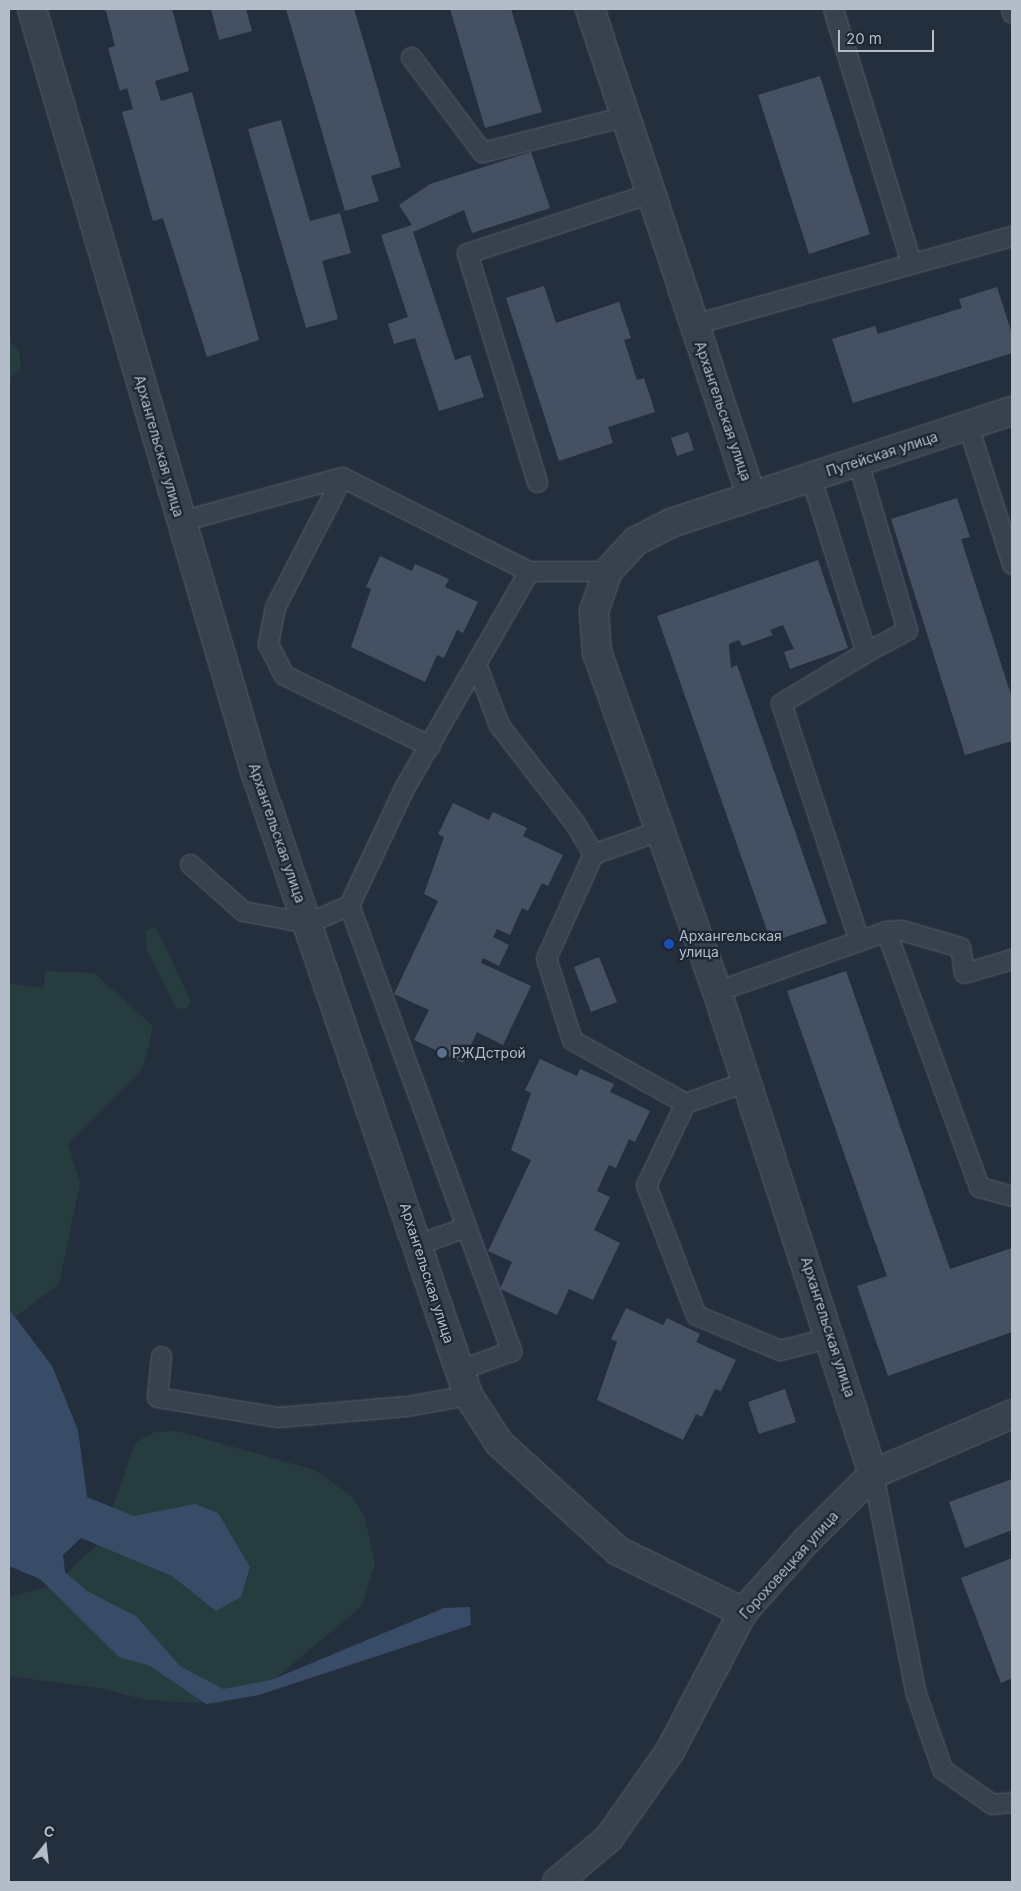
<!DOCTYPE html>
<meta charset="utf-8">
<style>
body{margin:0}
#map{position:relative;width:1021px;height:1891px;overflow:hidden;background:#242f3e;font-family:Inter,sans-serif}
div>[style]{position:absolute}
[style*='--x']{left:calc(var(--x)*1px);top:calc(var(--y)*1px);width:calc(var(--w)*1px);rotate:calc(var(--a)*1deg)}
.green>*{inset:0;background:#263c3f}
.water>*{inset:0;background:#394c67}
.building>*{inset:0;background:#455162}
.roads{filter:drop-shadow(0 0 1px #565f6c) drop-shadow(0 0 1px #565f6c)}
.lane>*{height:19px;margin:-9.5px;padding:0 9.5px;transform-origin:9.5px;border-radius:9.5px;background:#38414e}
.street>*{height:28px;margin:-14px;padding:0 14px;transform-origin:14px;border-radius:14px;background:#38414e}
.dots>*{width:14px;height:14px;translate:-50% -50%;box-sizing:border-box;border:2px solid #1d2633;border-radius:50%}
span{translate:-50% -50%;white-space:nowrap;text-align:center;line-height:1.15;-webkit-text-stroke:4.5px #1d2633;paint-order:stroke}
.street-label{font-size:14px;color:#b4bcc9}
.poi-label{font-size:14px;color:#b4bcc9}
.left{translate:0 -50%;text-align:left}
.frame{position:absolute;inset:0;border:10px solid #b4bcc9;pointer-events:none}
.north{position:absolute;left:20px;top:1821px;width:50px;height:50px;-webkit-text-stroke:4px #1d2633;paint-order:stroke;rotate:16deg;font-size:14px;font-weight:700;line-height:20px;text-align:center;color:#b4bcc9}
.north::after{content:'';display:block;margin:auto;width:18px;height:22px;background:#b4bcc9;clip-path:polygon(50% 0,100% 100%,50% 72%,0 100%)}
.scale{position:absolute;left:838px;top:30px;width:96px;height:22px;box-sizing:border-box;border:2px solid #b4bcc9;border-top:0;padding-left:6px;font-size:15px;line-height:18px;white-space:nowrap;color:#b4bcc9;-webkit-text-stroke:4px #1d2633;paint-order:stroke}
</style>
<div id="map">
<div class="green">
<div style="clip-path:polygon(9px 340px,19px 351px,21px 369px,9px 378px)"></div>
<div style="clip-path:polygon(156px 927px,191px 1001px,187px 1008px,177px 1009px,147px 951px,145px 931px)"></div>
<div style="clip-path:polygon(46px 971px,94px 973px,153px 1026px,143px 1068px,68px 1143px,80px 1183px,59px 1284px,15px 1317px,9px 1309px,9px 984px,43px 988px)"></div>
<div style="clip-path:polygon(177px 1431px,315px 1470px,354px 1498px,365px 1518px,375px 1564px,362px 1606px,260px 1691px,216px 1704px,145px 1700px,104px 1689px,9px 1676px,9px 1597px,54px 1585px,101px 1541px,135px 1443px,154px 1432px)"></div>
</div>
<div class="water">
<div style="clip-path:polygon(9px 1309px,52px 1366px,78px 1430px,87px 1497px,134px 1516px,195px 1504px,218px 1513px,250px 1567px,241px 1597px,216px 1611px,172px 1576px,81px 1538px,63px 1555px,65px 1572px,87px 1591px,136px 1616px,180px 1666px,223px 1689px,271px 1680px,444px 1608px,470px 1607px,471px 1625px,259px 1695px,206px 1704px,150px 1666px,119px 1657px,40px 1579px,9px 1566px)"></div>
</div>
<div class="building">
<div style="clip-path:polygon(98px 9px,172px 9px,189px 71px,155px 81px,161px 101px,192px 92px,259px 340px,207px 357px,163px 218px,153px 221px,122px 112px,133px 109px,127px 88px,120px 91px,108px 48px,115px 46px,106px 11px)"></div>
<div style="clip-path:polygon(211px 9px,246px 9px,252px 31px,219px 40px)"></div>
<div style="clip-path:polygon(286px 9px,354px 9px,401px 167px,371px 176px,379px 201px,345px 211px)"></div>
<div style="clip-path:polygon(450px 9px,511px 9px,542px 112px,485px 128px)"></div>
<div style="clip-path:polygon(820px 76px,870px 234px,809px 254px,758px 95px)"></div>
<div style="clip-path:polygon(281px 120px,310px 221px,340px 213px,351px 253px,322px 261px,338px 319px,306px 328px,248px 129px)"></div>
<div style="clip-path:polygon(531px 152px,550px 208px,472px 233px,464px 210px,413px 232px,455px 360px,470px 355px,484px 397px,439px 411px,415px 338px,394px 344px,388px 324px,408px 317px,381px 235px,412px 225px,399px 205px,430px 184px)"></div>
<div style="clip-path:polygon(544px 286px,556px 323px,619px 302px,631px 338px,624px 340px,637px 380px,644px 378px,655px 412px,608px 427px,613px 443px,559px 461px,506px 298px)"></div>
<div style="clip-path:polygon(997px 287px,1012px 334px,1012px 353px,853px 403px,832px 339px,875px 326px,878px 334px,962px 308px,959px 299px)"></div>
<div style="clip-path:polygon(688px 432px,694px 450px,677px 456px,671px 438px)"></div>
<div style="clip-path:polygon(957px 498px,970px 537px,961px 539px,1012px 698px,1012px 741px,965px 755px,891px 519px)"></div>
<div style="clip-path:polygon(380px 556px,412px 571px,415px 564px,449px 579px,445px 587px,478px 602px,463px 633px,457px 630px,444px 658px,437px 655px,425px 682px,351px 647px,371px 589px,366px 587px)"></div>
<div style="clip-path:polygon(818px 560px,848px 648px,790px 669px,784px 652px,794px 649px,783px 625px,770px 630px,773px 635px,742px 646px,739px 640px,729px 644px,731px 668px,737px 665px,827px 923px,771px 942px,657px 616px)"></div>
<div style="clip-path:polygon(453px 803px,489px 820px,493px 812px,527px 828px,523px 836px,563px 855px,548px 886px,542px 883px,528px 911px,522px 908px,510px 935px,497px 929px,493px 937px,509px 945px,499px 966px,483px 958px,481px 963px,531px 986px,503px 1045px,477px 1032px,463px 1063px,414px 1040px,429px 1010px,394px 994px,438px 901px,424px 894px,444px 837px,438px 834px)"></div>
<div style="clip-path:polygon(599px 957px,617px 1002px,591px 1012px,574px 967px)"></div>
<div style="clip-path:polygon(846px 971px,950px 1269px,1012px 1248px,1012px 1332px,888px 1376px,857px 1286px,887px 1276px,787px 991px)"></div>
<div style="clip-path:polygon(540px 1059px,577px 1076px,580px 1069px,614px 1084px,610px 1092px,650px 1111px,635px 1142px,629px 1139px,616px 1168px,609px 1165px,597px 1191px,610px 1197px,594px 1230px,620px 1243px,593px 1300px,569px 1289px,557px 1315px,500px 1289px,512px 1262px,488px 1251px,531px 1160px,511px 1150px,531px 1093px,525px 1090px)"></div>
<div style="clip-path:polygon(626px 1308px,663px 1325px,667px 1318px,700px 1334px,696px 1342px,736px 1360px,721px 1391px,715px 1389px,702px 1417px,696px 1414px,683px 1440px,597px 1400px,617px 1342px,611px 1339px)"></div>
<div style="clip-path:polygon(785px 1389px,796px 1422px,759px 1434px,748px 1402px)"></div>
<div style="clip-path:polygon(1012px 1479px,1012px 1530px,965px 1548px,949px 1502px)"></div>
<div style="clip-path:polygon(1012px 1558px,1012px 1678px,1001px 1683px,961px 1578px)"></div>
</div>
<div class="roads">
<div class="lane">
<div style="--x:833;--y:9;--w:265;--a:72.9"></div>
<div style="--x:1011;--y:9;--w:4;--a:76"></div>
<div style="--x:411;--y:57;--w:119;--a:53.2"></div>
<div style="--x:482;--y:152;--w:147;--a:-14.1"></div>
<div style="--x:694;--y:324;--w:330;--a:-15.5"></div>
<div style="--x:968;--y:426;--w:145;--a:72.3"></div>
<div style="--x:858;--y:462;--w:175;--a:73.7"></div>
<div style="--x:907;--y:630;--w:47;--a:151.8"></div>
<div style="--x:342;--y:477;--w:146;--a:117.3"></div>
<div style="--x:275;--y:607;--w:38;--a:101"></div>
<div style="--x:268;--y:644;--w:35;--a:63"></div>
<div style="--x:284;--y:675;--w:162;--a:25.9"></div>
<div style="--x:811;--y:478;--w:182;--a:72.5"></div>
<div style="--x:866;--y:652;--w:99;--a:149"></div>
<div style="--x:781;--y:703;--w:250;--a:71.8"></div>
<div style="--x:537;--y:482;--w:239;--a:-107"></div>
<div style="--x:467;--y:253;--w:194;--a:-18.1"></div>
<div style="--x:181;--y:521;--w:167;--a:-15.3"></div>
<div style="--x:342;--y:477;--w:209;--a:26.7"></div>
<div style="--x:476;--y:664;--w:65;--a:69.3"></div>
<div style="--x:499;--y:725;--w:123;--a:52.3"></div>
<div style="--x:574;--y:822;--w:37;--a:59"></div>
<div style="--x:593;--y:854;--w:114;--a:114.3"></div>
<div style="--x:546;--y:958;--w:86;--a:72.4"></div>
<div style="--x:572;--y:1040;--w:129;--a:29.1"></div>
<div style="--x:685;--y:1103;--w:91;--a:115.4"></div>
<div style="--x:646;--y:1185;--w:139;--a:69"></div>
<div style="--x:696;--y:1315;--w:91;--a:22.6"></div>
<div style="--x:780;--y:1350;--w:53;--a:-14.3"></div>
<div style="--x:593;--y:854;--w:71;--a:-19.7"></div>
<div style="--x:190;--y:864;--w:71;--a:41.6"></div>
<div style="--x:243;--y:911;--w:66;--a:10.5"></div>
<div style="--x:308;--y:923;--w:45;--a:-23.7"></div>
<div style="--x:349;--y:905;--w:129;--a:-64.8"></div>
<div style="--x:404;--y:788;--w:250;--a:-60.1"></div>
<div style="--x:529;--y:571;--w:79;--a:0"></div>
<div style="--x:349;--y:905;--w:475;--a:70"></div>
<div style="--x:511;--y:1351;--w:55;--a:159.9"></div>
<div style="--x:886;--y:931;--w:272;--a:70"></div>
<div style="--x:979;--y:1187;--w:34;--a:15"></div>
<div style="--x:717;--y:991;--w:179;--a:-19.5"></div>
<div style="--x:886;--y:931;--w:15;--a:-4"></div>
<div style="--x:901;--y:930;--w:61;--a:16.1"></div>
<div style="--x:960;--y:947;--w:26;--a:81"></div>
<div style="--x:964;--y:973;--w:50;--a:-16.3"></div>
<div style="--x:685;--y:1103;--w:66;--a:-19.5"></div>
<div style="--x:418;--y:1244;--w:48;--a:-19.6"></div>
<div style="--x:161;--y:1356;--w:41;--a:95.6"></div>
<div style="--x:157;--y:1397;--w:123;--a:9.4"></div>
<div style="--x:278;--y:1417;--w:129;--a:-4.9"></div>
<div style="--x:407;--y:1406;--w:62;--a:-10.2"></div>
<div style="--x:873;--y:1474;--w:221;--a:79"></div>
<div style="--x:915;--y:1691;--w:83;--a:70.9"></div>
<div style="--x:942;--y:1769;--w:61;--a:35"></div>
<div style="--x:992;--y:1804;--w:20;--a:-6"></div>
</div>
<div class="street">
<div style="--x:32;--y:9;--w:794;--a:73.69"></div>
<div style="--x:255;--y:771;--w:659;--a:71.15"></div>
<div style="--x:468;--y:1395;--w:57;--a:57.1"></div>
<div style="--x:499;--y:1443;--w:161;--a:42.2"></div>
<div style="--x:618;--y:1551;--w:139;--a:26"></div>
<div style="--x:590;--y:9;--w:512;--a:71.67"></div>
<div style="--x:873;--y:1474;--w:508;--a:-107.9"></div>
<div style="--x:717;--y:991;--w:359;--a:-109.5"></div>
<div style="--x:597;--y:653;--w:42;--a:-94.1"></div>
<div style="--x:594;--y:611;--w:42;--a:-70.7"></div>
<div style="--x:608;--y:571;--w:41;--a:-47"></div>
<div style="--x:636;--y:541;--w:39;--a:-27"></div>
<div style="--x:671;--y:523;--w:359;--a:-18.2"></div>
<div style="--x:557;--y:1882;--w:68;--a:-40.2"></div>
<div style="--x:609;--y:1838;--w:106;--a:-55"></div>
<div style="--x:670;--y:1751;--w:157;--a:-62.3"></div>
<div style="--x:743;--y:1612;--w:95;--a:-48.4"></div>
<div style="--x:806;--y:1541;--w:95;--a:-45"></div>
<div style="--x:873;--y:1474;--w:151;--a:-23.3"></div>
</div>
</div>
<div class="dots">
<div style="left:669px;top:944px;background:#1a4fb4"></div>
<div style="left:442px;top:1053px;background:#5c6f8a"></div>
</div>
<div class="street-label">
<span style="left:723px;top:411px;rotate:71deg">Архангельская улица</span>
<span style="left:159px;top:446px;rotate:74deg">Архангельская улица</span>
<span style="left:882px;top:454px;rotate:-18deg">Путейская улица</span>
<span style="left:277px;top:833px;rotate:71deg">Архангельская улица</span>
<span style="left:427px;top:1273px;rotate:72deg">Архангельская улица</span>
<span style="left:828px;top:1327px;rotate:72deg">Архангельская улица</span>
<span style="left:789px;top:1565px;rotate:-48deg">Гороховецкая улица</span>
</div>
<div class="poi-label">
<span class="left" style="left:679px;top:944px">Архангельская<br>улица</span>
<span class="left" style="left:452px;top:1053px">РЖДстрой</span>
</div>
<div class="frame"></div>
<div class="north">С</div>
<div class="scale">20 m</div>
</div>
